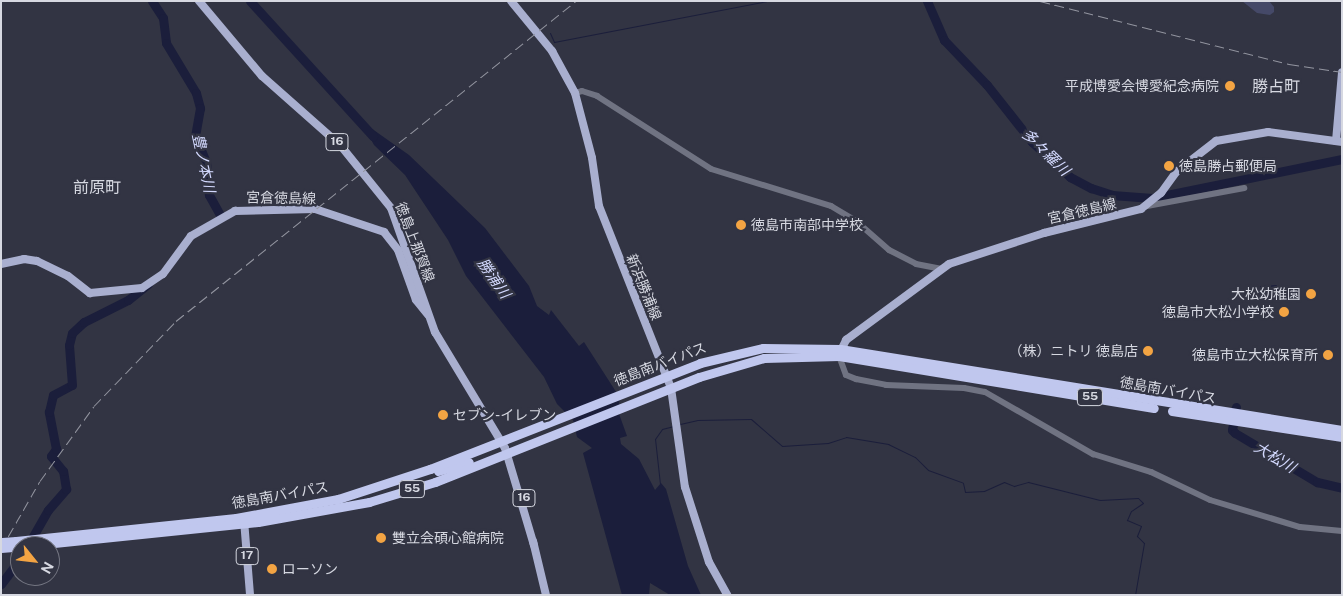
<!DOCTYPE html>
<meta charset="utf-8">
<style>
body{margin:0}
#map{position:relative;width:1343px;height:596px;overflow:hidden;background:#323443;font-family:"Public Sans","Noto Sans JP",sans-serif}
div>[style]{position:absolute}
[style*='--x']{left:calc(var(--x)*1px);top:calc(var(--y)*1px);width:calc(var(--w)*1px);rotate:calc(var(--a)*1deg)}
.green>*{inset:0;background:#454968}
.water>*{inset:0;background:#1b1e3b}
.stream>*{height:1px;margin:-0.5px;padding:0 0.5px;transform-origin:0.5px;border-radius:0.5px;background:#1b1e3b}
.river>*{height:9px;margin:-4.5px;padding:0 4.5px;transform-origin:4.5px;border-radius:4.5px;background:#1b1e3b}
.minor>*{height:6px;margin:-3px;padding:0 3px;transform-origin:3px;border-radius:3px;background:#707382}
.major>*{height:8px;margin:-4px;padding:0 4px;transform-origin:4px;border-radius:4px;background:#a9afcf}
.highway>*{height:9px;margin:-4.5px;padding:0 4.5px;transform-origin:4.5px;border-radius:4.5px;background:#c0c7ee}
.rail>*{height:1px;margin-top:-0.5px;transform-origin:0;background:repeating-linear-gradient(90deg,#9395a0 0 10px,transparent 0 15px)}
.highway-bridge>*{height:9px;margin:-4.5px;padding:0 4.5px;transform-origin:4.5px;border-radius:4.5px;background:#c0c7ee}
.dots>*{width:14px;height:14px;translate:-50% -50%;box-sizing:border-box;border:2px solid #323443;border-radius:50%}
span{translate:-50% -50%;white-space:nowrap;text-align:center;line-height:1.15;-webkit-text-stroke:4.5px #323443;paint-order:stroke}
.shield-label span{padding:1px 4px;background:#323443;border:1px solid;border-radius:4px;-webkit-text-stroke-width:0}
.shield-label{font-size:12px;color:#d6d8e1;font-weight:700}
.poi-label{font-size:14px;color:#d6d8e1}
.right{translate:-100% -50%;text-align:right}
.left{translate:0 -50%;text-align:left}
.street-label{font-size:14px;color:#d6d8e1}
.water-label{font-size:15px;color:#d3d9fe;font-style:italic}
.quarter-label{font-size:16px;color:#d6d8e1}
.frame{position:absolute;inset:0;border:2px solid #d6d8e1;pointer-events:none}
.north{position:absolute;left:10px;top:536px;width:50px;height:50px;box-sizing:border-box;background:#323443;border:1px solid #747682;border-radius:50%;rotate:119deg;font-size:14px;font-weight:700;line-height:20px;text-align:center;color:#d6d8e1}
.north::after{content:'';display:block;margin:auto;width:18px;height:22px;background:#f3a443;clip-path:polygon(50% 0,100% 100%,50% 72%,0 100%)}
</style>
<div id="map">
<div class="green">
<div style="clip-path:polygon(1242px 1px,1269px 1px,1274px 7px,1274px 12px,1270px 15px,1257px 13px)"></div>
</div>
<div class="water">
<div style="clip-path:polygon(361px 121px,409px 155px,485px 228px,529px 286px,537px 306px,549px 315px,551px 310px,579px 346px,584px 342px,620px 398px,618px 411px,627px 436px,620px 438px,621px 444px,639px 459px,655px 490px,661px 483px,666px 489px,688px 566px,701px 595px,670px 595px,650px 583px,649px 595px,622px 595px,583px 453px,592px 448px,577px 437px,573px 420px,557px 404px,544px 377px,466px 276px,448px 240px,405px 175px,374px 145px)"></div>
<div style="clip-path:polygon(1277px 285px,1277px 293px,1261px 293px,1260px 286px)"></div>
</div>
<div class="stream">
<div style="--x:550;--y:33;--w:10;--a:66"></div>
<div style="--x:554;--y:42;--w:216;--a:-10.9"></div>
<div style="--x:680;--y:424;--w:17;--a:-13"></div>
<div style="--x:697;--y:420;--w:54;--a:-1.1"></div>
<div style="--x:751;--y:419;--w:41;--a:41.1"></div>
<div style="--x:782;--y:446;--w:46;--a:-3.7"></div>
<div style="--x:828;--y:443;--w:19;--a:-18"></div>
<div style="--x:846;--y:437;--w:43;--a:9.5"></div>
<div style="--x:888;--y:444;--w:30;--a:26"></div>
<div style="--x:915;--y:457;--w:18;--a:45"></div>
<div style="--x:928;--y:470;--w:37;--a:20"></div>
<div style="--x:963;--y:483;--w:9;--a:77"></div>
<div style="--x:965;--y:492;--w:19;--a:-3"></div>
<div style="--x:984;--y:491;--w:22;--a:-24"></div>
<div style="--x:1004;--y:482;--w:11;--a:22"></div>
<div style="--x:1014;--y:486;--w:15;--a:-16"></div>
<div style="--x:1028;--y:482;--w:74;--a:14"></div>
<div style="--x:1100;--y:500;--w:38;--a:-3"></div>
<div style="--x:1138;--y:498;--w:7;--a:45"></div>
<div style="--x:1143;--y:503;--w:14;--a:146"></div>
<div style="--x:1131;--y:511;--w:10;--a:114"></div>
<div style="--x:1127;--y:520;--w:15;--a:23"></div>
<div style="--x:1141;--y:526;--w:11;--a:112"></div>
<div style="--x:1137;--y:536;--w:10;--a:45"></div>
<div style="--x:1144;--y:543;--w:53;--a:99.8"></div>
<div style="--x:660;--y:484;--w:45;--a:-96.3"></div>
<div style="--x:655;--y:439;--w:12;--a:-55"></div>
<div style="--x:662;--y:429;--w:12;--a:-14"></div>
</div>
<div class="river">
<div style="--x:152;--y:1;--w:20;--a:57"></div>
<div style="--x:163;--y:18;--w:25;--a:83"></div>
<div style="--x:166;--y:43;--w:58;--a:59"></div>
<div style="--x:196;--y:93;--w:16;--a:75"></div>
<div style="--x:200;--y:108;--w:27;--a:100"></div>
<div style="--x:195;--y:135;--w:29;--a:68"></div>
<div style="--x:206;--y:162;--w:33;--a:85"></div>
<div style="--x:209;--y:195;--w:23;--a:61"></div>
<div style="--x:250;--y:1;--w:183;--a:47.7"></div>
<div style="--x:927;--y:1;--w:43;--a:66.4"></div>
<div style="--x:944;--y:40;--w:62;--a:46.3"></div>
<div style="--x:987;--y:85;--w:73;--a:51.7"></div>
<div style="--x:1032;--y:142;--w:52;--a:42.6"></div>
<div style="--x:1070;--y:177;--w:24;--a:28"></div>
<div style="--x:1091;--y:188;--w:22;--a:18"></div>
<div style="--x:1112;--y:195;--w:40;--a:4.3"></div>
<div style="--x:1152;--y:198;--w:194;--a:-11.6"></div>
<div style="--x:1236;--y:407;--w:23;--a:100"></div>
<div style="--x:1232;--y:430;--w:4;--a:45"></div>
<div style="--x:1235;--y:433;--w:96;--a:30.9"></div>
<div style="--x:1317;--y:482;--w:26;--a:13"></div>
<div style="--x:28;--y:545;--w:40;--a:-60.3"></div>
<div style="--x:48;--y:510;--w:28;--a:-49"></div>
<div style="--x:66;--y:489;--w:18;--a:-99"></div>
<div style="--x:63;--y:471;--w:19;--a:-129"></div>
<div style="--x:51;--y:456;--w:9;--a:-54"></div>
<div style="--x:56;--y:449;--w:38;--a:-101"></div>
<div style="--x:49;--y:412;--w:17;--a:-77"></div>
<div style="--x:53;--y:395;--w:21;--a:-28"></div>
<div style="--x:72;--y:385;--w:40;--a:-94.3"></div>
<div style="--x:69;--y:345;--w:12;--a:-76"></div>
<div style="--x:72;--y:333;--w:16;--a:-43"></div>
<div style="--x:84;--y:322;--w:49;--a:-26.6"></div>
<div style="--x:128;--y:300;--w:26;--a:-39"></div>
<div style="--x:1;--y:584;--w:31;--a:-53"></div>
</div>
<div class="minor">
<div style="--x:575;--y:93;--w:7;--a:-16"></div>
<div style="--x:582;--y:91;--w:16;--a:18"></div>
<div style="--x:597;--y:96;--w:135;--a:32.6"></div>
<div style="--x:711;--y:169;--w:126;--a:17.1"></div>
<div style="--x:831;--y:206;--w:29;--a:31"></div>
<div style="--x:856;--y:221;--w:44;--a:41.3"></div>
<div style="--x:889;--y:250;--w:30;--a:27"></div>
<div style="--x:916;--y:264;--w:25;--a:11"></div>
<div style="--x:1147;--y:206;--w:99;--a:-10.5"></div>
<div style="--x:839;--y:356;--w:20;--a:70"></div>
<div style="--x:846;--y:375;--w:11;--a:22"></div>
<div style="--x:856;--y:379;--w:31;--a:11"></div>
<div style="--x:886;--y:385;--w:78;--a:2.2"></div>
<div style="--x:964;--y:388;--w:21;--a:11"></div>
<div style="--x:985;--y:392;--w:125;--a:29.9"></div>
<div style="--x:1093;--y:454;--w:61;--a:17.2"></div>
<div style="--x:1151;--y:472;--w:65;--a:25.4"></div>
<div style="--x:1210;--y:500;--w:94;--a:16.7"></div>
<div style="--x:1300;--y:527;--w:42;--a:5.4"></div>
</div>
<div class="major">
<div style="--x:199;--y:1;--w:98;--a:50"></div>
<div style="--x:262;--y:76;--w:106;--a:41.5"></div>
<div style="--x:341;--y:146;--w:80;--a:51.1"></div>
<div style="--x:391;--y:208;--w:132;--a:70.5"></div>
<div style="--x:435;--y:332;--w:135;--a:58.9"></div>
<div style="--x:505;--y:448;--w:101;--a:73.4"></div>
<div style="--x:511;--y:1;--w:65;--a:50.6"></div>
<div style="--x:552;--y:51;--w:48;--a:61.3"></div>
<div style="--x:575;--y:93;--w:67;--a:75.3"></div>
<div style="--x:592;--y:158;--w:49;--a:81.7"></div>
<div style="--x:599;--y:206;--w:196;--a:68.4"></div>
<div style="--x:671;--y:388;--w:100;--a:82"></div>
<div style="--x:685;--y:487;--w:79;--a:72.3"></div>
<div style="--x:709;--y:562;--w:38;--a:61"></div>
<div style="--x:1336;--y:141;--w:69;--a:-85"></div>
<div style="--x:1;--y:264;--w:24;--a:-12"></div>
<div style="--x:24;--y:259;--w:13;--a:9"></div>
<div style="--x:37;--y:261;--w:34;--a:26"></div>
<div style="--x:68;--y:276;--w:28;--a:38"></div>
<div style="--x:90;--y:293;--w:52;--a:-5.5"></div>
<div style="--x:142;--y:288;--w:25;--a:-34"></div>
<div style="--x:163;--y:274;--w:47;--a:-53.6"></div>
<div style="--x:191;--y:236;--w:51;--a:-29.6"></div>
<div style="--x:235;--y:211;--w:80;--a:-1.4"></div>
<div style="--x:315;--y:209;--w:73;--a:18.4"></div>
<div style="--x:384;--y:232;--w:23;--a:52"></div>
<div style="--x:398;--y:250;--w:53;--a:70.2"></div>
<div style="--x:416;--y:300;--w:19;--a:51"></div>
<div style="--x:839;--y:354;--w:16;--a:-63"></div>
<div style="--x:846;--y:340;--w:128;--a:-36.4"></div>
<div style="--x:949;--y:264;--w:100;--a:-18.1"></div>
<div style="--x:1044;--y:233;--w:100;--a:-13.9"></div>
<div style="--x:1141;--y:209;--w:26;--a:-39"></div>
<div style="--x:1161;--y:193;--w:26;--a:-54"></div>
<div style="--x:1176;--y:172;--w:51;--a:-37.8"></div>
<div style="--x:1216;--y:141;--w:53;--a:-9.8"></div>
<div style="--x:1268;--y:132;--w:75;--a:7.7"></div>
<div style="--x:244;--y:520;--w:75;--a:85.4"></div>
<div style="--x:533;--y:541;--w:56;--a:76.5"></div>
</div>
<div class="highway">
<div style="--x:1172;--y:411;--w:172;--a:8.7"></div>
<div style="--x:438;--y:471;--w:32;--a:-16"></div>
<div style="--x:16;--y:541;--w:221;--a:-6"></div>
<div style="--x:236;--y:518;--w:104;--a:-10.6"></div>
<div style="--x:338;--y:499;--w:97;--a:-18.1"></div>
<div style="--x:430;--y:469;--w:290;--a:-21.4"></div>
<div style="--x:700;--y:363;--w:65;--a:-13.4"></div>
<div style="--x:763;--y:348;--w:77;--a:0.7"></div>
<div style="--x:840;--y:349;--w:508;--a:9.17"></div>
<div style="--x:25;--y:546;--w:234;--a:-5.9"></div>
<div style="--x:258;--y:522;--w:113;--a:-10.2"></div>
<div style="--x:369;--y:502;--w:69;--a:-16.9"></div>
<div style="--x:435;--y:482;--w:284;--a:-21.7"></div>
<div style="--x:699;--y:377;--w:68;--a:-16.3"></div>
<div style="--x:764;--y:358;--w:75;--a:-1.5"></div>
<div style="--x:839;--y:356;--w:319;--a:9.4"></div>
</div>
<div class="rail">
<div style="--x:1040;--y:1;--w:257;--a:14.2"></div>
<div style="--x:1289;--y:64;--w:54;--a:8.6"></div>
<div style="--x:1;--y:549;--w:78;--a:-60.2"></div>
<div style="--x:40;--y:481;--w:92;--a:-54.2"></div>
<div style="--x:94;--y:406;--w:118;--a:-46"></div>
<div style="--x:176;--y:321;--w:512;--a:-38.66"></div>
</div>
<div class="highway-bridge">
<div style="--x:2;--y:542;--w:14;--a:-4"></div>
<div style="--x:1;--y:548;--w:12;--a:-5"></div>
</div>
<div class="dots">
<div style="left:1230px;top:86px;background:#f3a443"></div>
<div style="left:1169px;top:166px;background:#f3a443"></div>
<div style="left:741px;top:225px;background:#f3a443"></div>
<div style="left:1311px;top:294px;background:#f3a443"></div>
<div style="left:1284px;top:312px;background:#f3a443"></div>
<div style="left:1148px;top:351px;background:#f3a443"></div>
<div style="left:1328px;top:355px;background:#f3a443"></div>
<div style="left:443px;top:415px;background:#f3a443"></div>
<div style="left:381px;top:538px;background:#f3a443"></div>
<div style="left:272px;top:569px;background:#f3a443"></div>
</div>
<div class="shield-label">
<span style="left:337px;top:142px">16</span>
<span style="left:1090px;top:397px">55</span>
<span style="left:412px;top:489px">55</span>
<span style="left:524px;top:498px">16</span>
<span style="left:247px;top:556px">17</span>
</div>
<div class="poi-label">
<span class="right" style="left:1219px;top:86px">平成博愛会博愛紀念病院</span>
<span class="left" style="left:1179px;top:166px">徳島勝占郵便局</span>
<span class="left" style="left:751px;top:225px">徳島市南部中学校</span>
<span class="right" style="left:1301px;top:294px">大松幼稚園</span>
<span class="right" style="left:1274px;top:312px">徳島市大松小学校</span>
<span class="right" style="left:1138px;top:351px">（株）ニトリ 徳島店</span>
<span class="right" style="left:1318px;top:355px">徳島市立大松保育所</span>
<span class="left" style="left:453px;top:415px">セブン-イレブン</span>
<span class="left" style="left:392px;top:538px">雙立会碩心館病院</span>
<span class="left" style="left:282px;top:569px">ローソン</span>
</div>
<div class="street-label">
<span style="left:281px;top:198px;rotate:1deg">宮倉徳島線</span>
<span style="left:1082px;top:211px;rotate:-13deg">宮倉徳島線</span>
<span style="left:415px;top:242px;rotate:69deg">徳島上那賀線</span>
<span style="left:644px;top:287px;rotate:68deg">新浜勝浦線</span>
<span style="left:660px;top:364px;rotate:-21deg">徳島南バイパス</span>
<span style="left:1168px;top:390px;rotate:10deg">徳島南バイパス</span>
<span style="left:280px;top:495px;rotate:-10deg">徳島南バイパス</span>
</div>
<div class="water-label">
<span style="left:1046px;top:152px;rotate:44deg">多々羅川</span>
<span style="left:204px;top:163px;rotate:78deg">豊ノ本川</span>
<span style="left:494px;top:278px;rotate:55deg">勝浦川</span>
<span style="left:1275px;top:457px;rotate:31deg">大松川</span>
</div>
<div class="quarter-label">
<span style="left:1276px;top:87px">勝占町</span>
<span style="left:97px;top:188px">前原町</span>
</div>
<div class="frame"></div>
<div class="north">N</div>
</div>
